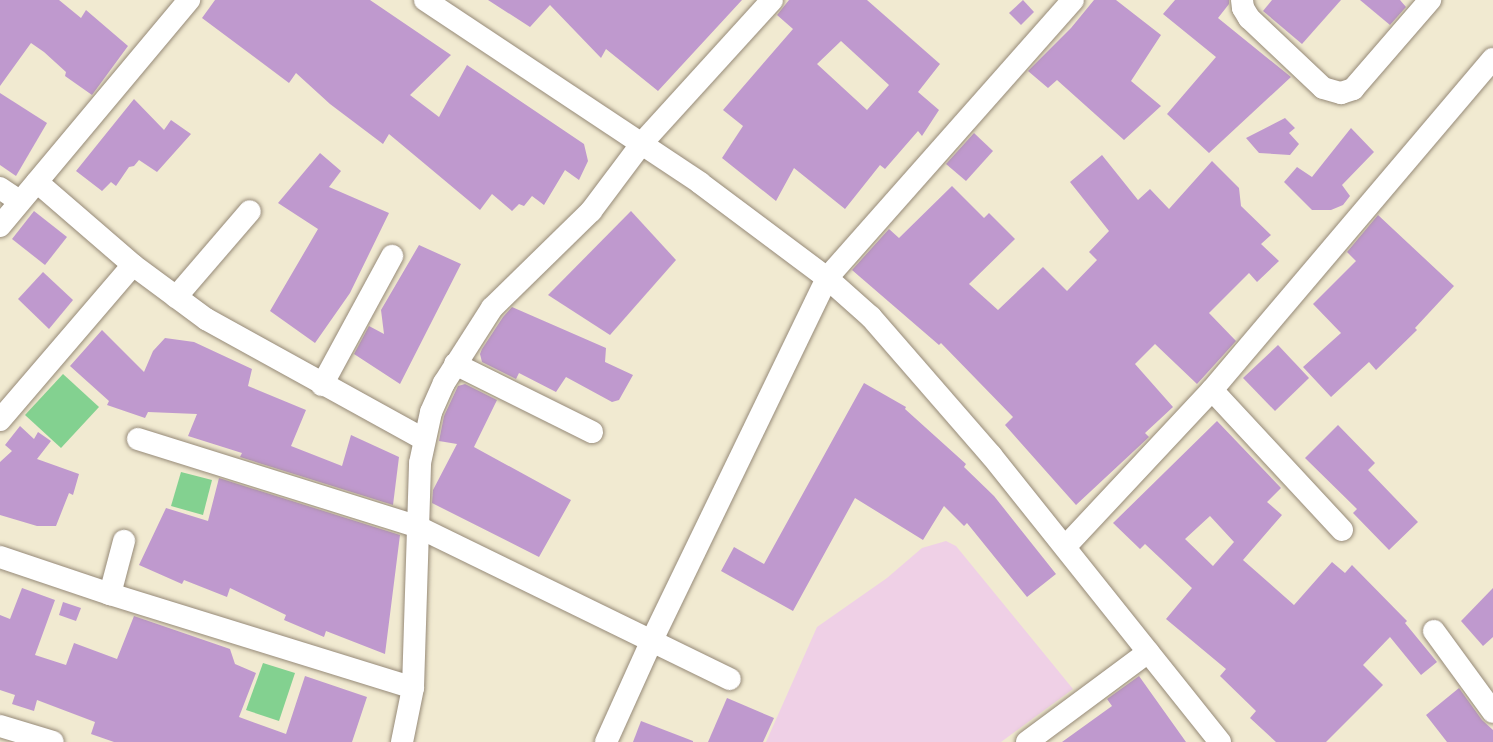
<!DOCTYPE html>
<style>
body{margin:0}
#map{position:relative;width:1493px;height:742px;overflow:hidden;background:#f1ead1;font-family:Pangolin,sans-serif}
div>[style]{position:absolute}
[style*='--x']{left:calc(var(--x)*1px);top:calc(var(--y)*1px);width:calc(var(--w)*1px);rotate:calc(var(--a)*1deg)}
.built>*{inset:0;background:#efd0e6}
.green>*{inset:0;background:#83d190}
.building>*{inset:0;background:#bf99ce}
.roads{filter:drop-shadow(0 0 2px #968a78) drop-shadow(0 0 2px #968a78)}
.minor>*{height:22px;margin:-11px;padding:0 11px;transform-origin:11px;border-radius:11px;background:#fff}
span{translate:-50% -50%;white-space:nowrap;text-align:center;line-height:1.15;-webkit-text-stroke:5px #fbf7ec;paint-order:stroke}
</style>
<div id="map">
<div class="built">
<div style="clip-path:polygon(946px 541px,956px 546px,1073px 689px,1001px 742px,766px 742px,817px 627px,887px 578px,922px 548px)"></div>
</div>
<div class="green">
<div style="clip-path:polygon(63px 374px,99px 407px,61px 448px,25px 415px)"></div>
<div style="clip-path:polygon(181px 472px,212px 480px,203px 515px,171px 506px)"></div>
<div style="clip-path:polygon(263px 663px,295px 673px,279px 721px,246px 710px)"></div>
</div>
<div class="building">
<div style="clip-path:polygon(0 0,59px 0,81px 18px,86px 10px,128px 46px,92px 95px,65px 76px,66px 72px,44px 52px,31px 43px,0 86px)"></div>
<div style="clip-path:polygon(215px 0,370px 0,451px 55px,410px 95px,439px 117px,467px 65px,584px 144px,588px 161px,579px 180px,565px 170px,544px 205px,532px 196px,524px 206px,519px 204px,512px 211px,492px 194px,480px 210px,389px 134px,383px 144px,330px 104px,296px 73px,289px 83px,202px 18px)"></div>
<div style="clip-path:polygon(488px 0,742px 0,658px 91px,606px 49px,601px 58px,550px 5px,530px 27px)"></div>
<div style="clip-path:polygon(evenodd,789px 0,867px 0,940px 64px,918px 92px,939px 110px,922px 136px,918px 131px,885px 169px,880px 165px,845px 209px,794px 168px,776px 201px,722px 158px,743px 126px,723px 110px,793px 29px,777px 15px,789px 0,841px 41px,889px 85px,867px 110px,817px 64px,841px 41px)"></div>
<div style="clip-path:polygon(1023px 0,1034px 12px,1021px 25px,1009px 13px)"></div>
<div style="clip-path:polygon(1094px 0,1116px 0,1161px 35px,1131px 81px,1161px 106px,1124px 140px,1057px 80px,1048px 88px,1028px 71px,1071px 28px)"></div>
<div style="clip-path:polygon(1175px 0,1229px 0,1229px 4px,1218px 18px,1291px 77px,1209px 153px,1167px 114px,1216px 57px,1163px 14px)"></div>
<div style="clip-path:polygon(1272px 0,1341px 0,1302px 44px,1263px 11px)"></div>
<div style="clip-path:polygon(1360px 0,1400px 0,1406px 7px,1390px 25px)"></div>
<div style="clip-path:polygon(0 93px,47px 123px,16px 176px,0 165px)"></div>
<div style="clip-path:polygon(134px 99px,164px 130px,171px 120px,191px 134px,157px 172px,139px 160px,134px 166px,129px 167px,116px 186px,111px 182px,102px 191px,76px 171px)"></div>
<div style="clip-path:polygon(1285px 118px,1295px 128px,1289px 133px,1299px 144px,1290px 155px,1259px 153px,1246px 138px)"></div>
<div style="clip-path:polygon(1351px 128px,1374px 152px,1342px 185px,1350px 196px,1343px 205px,1331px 210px,1312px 210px,1284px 182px,1297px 167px,1312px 177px)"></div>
<div style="clip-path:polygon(974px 133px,993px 151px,966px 181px,946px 164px)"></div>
<div style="clip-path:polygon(320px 153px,341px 171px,329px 187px,389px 213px,350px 293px,315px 343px,270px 311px,318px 229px,278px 203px)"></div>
<div style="clip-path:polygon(1102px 155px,1138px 200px,1150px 189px,1169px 209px,1212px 161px,1239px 188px,1241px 206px,1271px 235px,1261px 244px,1279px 261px,1257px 282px,1249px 273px,1209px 313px,1236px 341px,1197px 384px,1155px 344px,1135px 364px,1173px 407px,1145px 433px,1149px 437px,1076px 505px,1005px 425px,1013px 417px,941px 343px,939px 345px,852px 270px,889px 229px,899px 238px,952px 186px,984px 218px,989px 213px,1015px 239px,969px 284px,998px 310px,1043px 267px,1067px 291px,1097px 260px,1089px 252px,1109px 231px,1070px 182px)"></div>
<div style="clip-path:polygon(34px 211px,67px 237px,45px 265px,12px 239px)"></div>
<div style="clip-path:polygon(631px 211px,676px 260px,610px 335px,548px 295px)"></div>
<div style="clip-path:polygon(1378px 215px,1454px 286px,1415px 328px,1417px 330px,1376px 370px,1369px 362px,1331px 397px,1303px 367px,1341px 333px,1313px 304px,1356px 261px,1347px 252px)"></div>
<div style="clip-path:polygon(419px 245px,461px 264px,400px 384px,354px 354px,369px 326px,384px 334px,381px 310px)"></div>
<div style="clip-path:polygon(43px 272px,73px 300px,49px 329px,18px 299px)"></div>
<div style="clip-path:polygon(512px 307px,606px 348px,605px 362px,633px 375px,619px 400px,612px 402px,566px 377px,556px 392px,519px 373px,516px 379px,482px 362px,480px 354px,482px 349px,503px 317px)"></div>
<div style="clip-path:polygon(102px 330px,144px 372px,153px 351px,165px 338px,194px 342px,252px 369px,248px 386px,306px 410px,291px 446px,342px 466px,351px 435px,399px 457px,393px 505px,240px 457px,242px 453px,188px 436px,197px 414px,148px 412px,145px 418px,107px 405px,109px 401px,70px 366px)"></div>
<div style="clip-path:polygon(1278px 345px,1309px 378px,1275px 411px,1243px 378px)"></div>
<div style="clip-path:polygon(864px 383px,906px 407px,905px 409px,966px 464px,964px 467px,994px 496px,1056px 574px,1027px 597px,967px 523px,964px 526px,944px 506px,923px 540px,855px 498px,793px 611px,721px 571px,734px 547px,764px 564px)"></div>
<div style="clip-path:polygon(465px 384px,497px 400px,474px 447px,571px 500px,539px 557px,432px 503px,433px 490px,457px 444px,439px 441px,444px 416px,458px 386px)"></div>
<div style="clip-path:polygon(evenodd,1217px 421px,1281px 488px,1267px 502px,1282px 515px,1243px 560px,1294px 605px,1332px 562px,1345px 573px,1352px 565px,1407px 621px,1405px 623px,1437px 662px,1421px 675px,1390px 637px,1363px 665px,1383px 685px,1326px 742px,1276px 742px,1250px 718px,1256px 711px,1220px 676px,1226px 669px,1166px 619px,1192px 588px,1145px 544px,1140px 549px,1113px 523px,1217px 421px,1210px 516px,1234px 542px,1213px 566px,1185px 539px,1210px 516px)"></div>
<div style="clip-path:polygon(1338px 425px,1375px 463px,1368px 470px,1418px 522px,1389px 550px,1353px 513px,1357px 509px,1305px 458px)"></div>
<div style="clip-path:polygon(20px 426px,34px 439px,38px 432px,51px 441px,37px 459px,79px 474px,73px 495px,69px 493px,56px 526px,37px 526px,0 515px,0 462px,12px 451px,5px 445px)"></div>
<div style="clip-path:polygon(219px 478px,400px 535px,385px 654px,326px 631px,324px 637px,284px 620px,286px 615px,230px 588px,227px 597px,184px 580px,182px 584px,139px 565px,166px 508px,208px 521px)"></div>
<div style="clip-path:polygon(22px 588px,55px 600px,35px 655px,66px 665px,74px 643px,117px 659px,134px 616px,230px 649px,235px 664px,256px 673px,239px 717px,286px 734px,305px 676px,367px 697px,352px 742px,114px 742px,91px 734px,95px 722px,37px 700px,34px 711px,12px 704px,15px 695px,0 690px,0 615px,10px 619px)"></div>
<div style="clip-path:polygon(1493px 588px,1493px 637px,1483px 646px,1461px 621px)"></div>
<div style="clip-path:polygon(63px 602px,81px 608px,76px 621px,59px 615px)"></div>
<div style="clip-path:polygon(1139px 676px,1186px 742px,1062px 742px,1112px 706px,1107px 699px)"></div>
<div style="clip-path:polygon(1459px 688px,1482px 720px,1493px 730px,1493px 742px,1447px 742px,1426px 715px)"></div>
<div style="clip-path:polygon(727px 698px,774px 718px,763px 742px,708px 742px)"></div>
<div style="clip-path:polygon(641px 721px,693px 741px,693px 742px,633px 742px)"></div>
</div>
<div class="roads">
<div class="minor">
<div style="--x:425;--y:0;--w:330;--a:33.6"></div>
<div style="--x:700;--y:183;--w:159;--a:36.8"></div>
<div style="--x:827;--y:278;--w:59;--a:41.6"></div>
<div style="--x:871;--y:317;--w:183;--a:49"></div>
<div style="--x:991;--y:455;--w:367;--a:51.4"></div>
<div style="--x:1242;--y:0;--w:8;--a:83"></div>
<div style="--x:1243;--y:8;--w:12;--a:59"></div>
<div style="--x:1249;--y:18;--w:102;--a:43.4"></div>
<div style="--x:1323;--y:88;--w:19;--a:16"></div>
<div style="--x:1341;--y:93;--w:13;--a:-18"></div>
<div style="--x:1353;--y:89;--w:118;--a:-49.1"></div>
<div style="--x:37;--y:182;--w:127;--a:40.8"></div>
<div style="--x:133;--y:265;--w:91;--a:36.5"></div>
<div style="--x:206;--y:319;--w:248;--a:28.9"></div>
<div style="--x:0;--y:188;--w:23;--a:34"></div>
<div style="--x:0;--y:226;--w:295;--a:-50.1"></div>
<div style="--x:176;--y:297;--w:113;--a:-49.3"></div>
<div style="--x:455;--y:364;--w:153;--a:26.4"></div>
<div style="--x:322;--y:385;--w:147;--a:-61.5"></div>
<div style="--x:1212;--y:390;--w:191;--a:47.1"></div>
<div style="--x:0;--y:420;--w:204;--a:-49.4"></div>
<div style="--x:138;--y:439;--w:291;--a:17.4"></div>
<div style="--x:416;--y:526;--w:349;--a:26"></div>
<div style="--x:1065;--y:547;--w:215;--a:-46.9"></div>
<div style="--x:1212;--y:390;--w:434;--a:-49.7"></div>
<div style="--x:0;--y:557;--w:116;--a:18.6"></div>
<div style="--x:110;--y:594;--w:317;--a:17.2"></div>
<div style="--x:110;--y:594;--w:55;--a:-75.2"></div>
<div style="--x:1434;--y:631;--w:100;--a:53.9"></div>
<div style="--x:0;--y:726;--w:55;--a:16.8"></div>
<div style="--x:402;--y:742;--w:55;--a:-78.5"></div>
<div style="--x:413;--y:688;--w:225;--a:-88.2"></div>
<div style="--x:420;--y:463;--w:52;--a:-77.8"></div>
<div style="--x:431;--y:412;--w:32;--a:-66"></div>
<div style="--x:444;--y:383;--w:89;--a:-57.4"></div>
<div style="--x:492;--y:308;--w:139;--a:-44.4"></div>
<div style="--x:591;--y:211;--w:85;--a:-53.1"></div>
<div style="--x:642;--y:143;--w:193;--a:-47.7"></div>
<div style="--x:606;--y:742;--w:112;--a:-65.7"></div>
<div style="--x:652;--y:640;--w:402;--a:-64.2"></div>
<div style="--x:827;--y:278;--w:371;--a:-48.5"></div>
<div style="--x:1027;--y:742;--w:151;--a:-36.6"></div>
</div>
</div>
</div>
